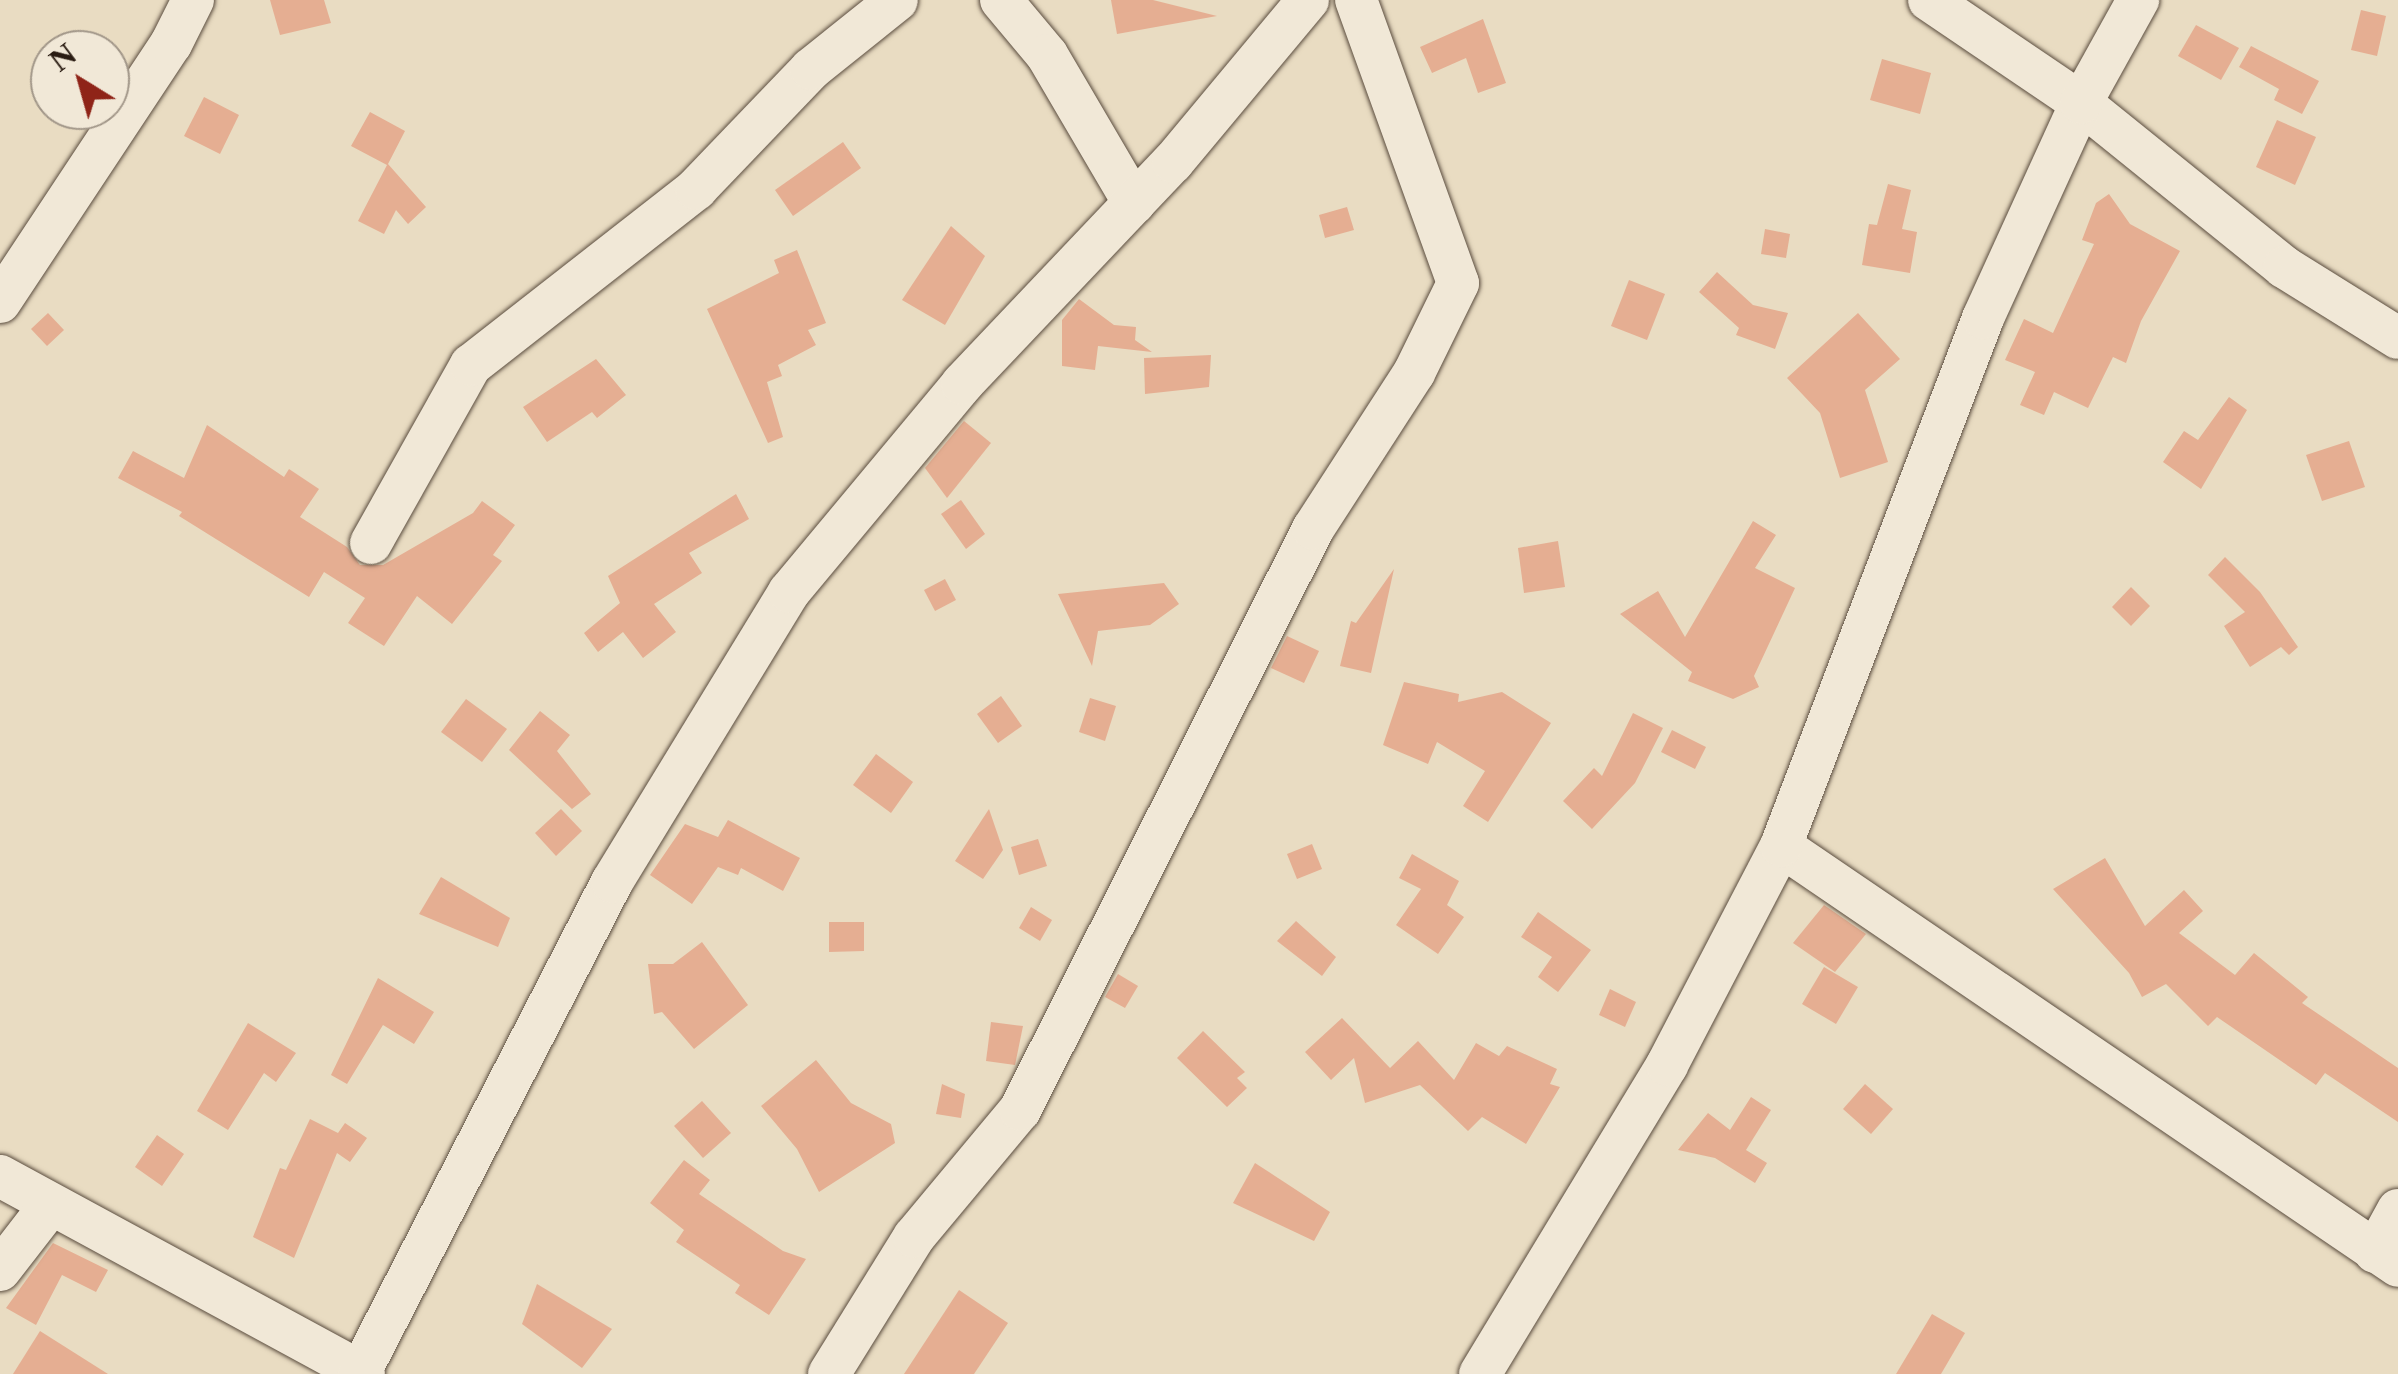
<!DOCTYPE html>
<style>
body{margin:0}
#map{position:relative;width:2398px;height:1374px;overflow:hidden;background:#e9dcc2;font-family:"Libre Caslon Text",serif}
div>[style]{position:absolute}
[style*='--x']{left:calc(var(--x)*1px);top:calc(var(--y)*1px);width:calc(var(--w)*1px);rotate:calc(var(--a)*1deg)}
.building>*{inset:0;background:#e5ae92}
.roads{filter:drop-shadow(0 0 2px #5a4c3e) drop-shadow(0 0 2px #5a4c3e)}
.minor>*{height:42px;margin:-21px;padding:0 21px;transform-origin:21px;border-radius:21px;background:#f1e8d7}
span{translate:-50% -50%;white-space:nowrap;text-align:center;line-height:1.15;-webkit-text-stroke:8px #f1e8d7;paint-order:stroke}
.north{position:absolute;left:30px;top:30px;width:100px;height:100px;box-sizing:border-box;background:#f1e8d7;border:2px solid #a19688;border-radius:50%;rotate:323deg;font-size:28px;font-weight:700;line-height:40px;text-align:center;color:#2a1c12}
.north::after{content:'';display:block;margin:auto;width:35px;height:45px;background:#8f2418;clip-path:polygon(50% 0,100% 100%,50% 72%,0 100%)}
</style>
<div id="map">
<div class="building">
<div style="clip-path:polygon(270px 0,324px 0,331px 23px,280px 35px)"></div>
<div style="clip-path:polygon(1111px 0,1153px 0,1217px 16px,1117px 34px)"></div>
<div style="clip-path:polygon(2361px 10px,2386px 16px,2377px 56px,2351px 50px)"></div>
<div style="clip-path:polygon(1483px 19px,1506px 83px,1478px 93px,1466px 58px,1432px 73px,1420px 47px)"></div>
<div style="clip-path:polygon(2196px 25px,2239px 48px,2221px 80px,2178px 56px)"></div>
<div style="clip-path:polygon(2251px 46px,2319px 81px,2302px 114px,2274px 100px,2279px 89px,2239px 67px)"></div>
<div style="clip-path:polygon(1882px 59px,1931px 73px,1920px 114px,1870px 100px)"></div>
<div style="clip-path:polygon(204px 97px,239px 115px,220px 154px,184px 136px)"></div>
<div style="clip-path:polygon(370px 112px,405px 131px,388px 164px,426px 207px,408px 224px,396px 210px,384px 234px,358px 221px,387px 165px,351px 146px)"></div>
<div style="clip-path:polygon(2277px 120px,2316px 137px,2295px 185px,2256px 167px)"></div>
<div style="clip-path:polygon(843px 142px,861px 168px,793px 216px,775px 190px)"></div>
<div style="clip-path:polygon(1888px 184px,1911px 190px,1902px 229px,1917px 232px,1910px 273px,1862px 265px,1869px 224px,1877px 225px)"></div>
<div style="clip-path:polygon(2109px 194px,2130px 224px,2180px 251px,2141px 321px,2126px 363px,2113px 357px,2088px 408px,2054px 392px,2044px 415px,2020px 405px,2035px 372px,2005px 360px,2024px 319px,2053px 333px,2094px 244px,2082px 240px,2096px 203px)"></div>
<div style="clip-path:polygon(1347px 207px,1354px 230px,1325px 238px,1319px 215px)"></div>
<div style="clip-path:polygon(951px 226px,985px 256px,945px 325px,902px 300px)"></div>
<div style="clip-path:polygon(1765px 229px,1790px 234px,1786px 258px,1761px 254px)"></div>
<div style="clip-path:polygon(797px 250px,826px 323px,808px 330px,816px 345px,778px 365px,782px 376px,767px 382px,783px 437px,768px 443px,707px 309px,779px 273px,774px 260px)"></div>
<div style="clip-path:polygon(1717px 272px,1753px 305px,1788px 313px,1775px 349px,1736px 335px,1739px 328px,1699px 292px)"></div>
<div style="clip-path:polygon(1629px 280px,1665px 294px,1647px 340px,1611px 326px)"></div>
<div style="clip-path:polygon(1079px 299px,1114px 325px,1136px 327px,1135px 340px,1152px 352px,1098px 346px,1095px 370px,1062px 366px,1062px 320px)"></div>
<div style="clip-path:polygon(48px 313px,64px 330px,47px 346px,31px 329px)"></div>
<div style="clip-path:polygon(1858px 313px,1900px 359px,1865px 390px,1888px 462px,1840px 478px,1820px 413px,1787px 378px)"></div>
<div style="clip-path:polygon(1211px 355px,1209px 387px,1145px 394px,1144px 358px)"></div>
<div style="clip-path:polygon(596px 359px,626px 395px,597px 418px,592px 412px,547px 442px,523px 407px)"></div>
<div style="clip-path:polygon(2229px 397px,2247px 410px,2201px 489px,2163px 462px,2184px 431px,2198px 440px)"></div>
<div style="clip-path:polygon(964px 421px,991px 443px,947px 498px,925px 468px)"></div>
<div style="clip-path:polygon(207px 425px,284px 477px,289px 469px,319px 489px,300px 517px,347px 547px,360px 565px,383px 565px,473px 513px,482px 501px,515px 525px,493px 555px,502px 561px,452px 624px,417px 596px,384px 646px,348px 623px,365px 598px,324px 572px,309px 597px,179px 516px,182px 512px,118px 478px,133px 451px,184px 478px)"></div>
<div style="clip-path:polygon(2349px 441px,2365px 487px,2322px 501px,2306px 455px)"></div>
<div style="clip-path:polygon(736px 494px,749px 519px,689px 553px,702px 573px,654px 604px,676px 632px,643px 658px,623px 632px,598px 652px,584px 633px,620px 603px,608px 576px)"></div>
<div style="clip-path:polygon(961px 500px,985px 534px,966px 549px,941px 514px)"></div>
<div style="clip-path:polygon(1753px 521px,1776px 535px,1755px 568px,1795px 588px,1754px 676px,1759px 687px,1733px 699px,1688px 681px,1692px 672px,1620px 614px,1658px 591px,1685px 637px)"></div>
<div style="clip-path:polygon(1558px 541px,1565px 587px,1524px 593px,1518px 548px)"></div>
<div style="clip-path:polygon(2225px 557px,2260px 592px,2298px 647px,2289px 655px,2281px 647px,2250px 667px,2224px 626px,2245px 612px,2208px 575px)"></div>
<div style="clip-path:polygon(1394px 569px,1371px 673px,1340px 666px,1351px 621px,1356px 623px)"></div>
<div style="clip-path:polygon(945px 579px,956px 600px,935px 611px,924px 590px)"></div>
<div style="clip-path:polygon(1164px 583px,1179px 604px,1150px 625px,1098px 631px,1092px 666px,1058px 594px)"></div>
<div style="clip-path:polygon(2131px 587px,2150px 606px,2131px 626px,2112px 607px)"></div>
<div style="clip-path:polygon(1287px 636px,1319px 651px,1304px 683px,1271px 668px)"></div>
<div style="clip-path:polygon(1404px 682px,1459px 694px,1458px 702px,1502px 692px,1551px 723px,1488px 822px,1463px 806px,1485px 771px,1437px 742px,1428px 764px,1383px 745px)"></div>
<div style="clip-path:polygon(1001px 696px,1022px 726px,998px 743px,977px 714px)"></div>
<div style="clip-path:polygon(1090px 698px,1116px 706px,1105px 741px,1079px 732px)"></div>
<div style="clip-path:polygon(466px 699px,507px 729px,482px 762px,441px 732px)"></div>
<div style="clip-path:polygon(540px 711px,570px 735px,557px 751px,591px 794px,572px 809px,509px 750px)"></div>
<div style="clip-path:polygon(1633px 713px,1663px 728px,1635px 783px,1592px 829px,1563px 801px,1594px 768px,1602px 776px)"></div>
<div style="clip-path:polygon(1672px 730px,1706px 747px,1695px 769px,1661px 752px)"></div>
<div style="clip-path:polygon(876px 754px,913px 782px,891px 813px,853px 785px)"></div>
<div style="clip-path:polygon(561px 809px,582px 831px,556px 856px,535px 833px)"></div>
<div style="clip-path:polygon(989px 809px,1003px 850px,983px 879px,955px 861px)"></div>
<div style="clip-path:polygon(728px 820px,800px 858px,783px 891px,741px 868px,738px 875px,718px 867px,692px 904px,650px 875px,685px 824px,718px 837px)"></div>
<div style="clip-path:polygon(1038px 839px,1047px 866px,1019px 875px,1011px 847px)"></div>
<div style="clip-path:polygon(1312px 844px,1322px 869px,1297px 879px,1287px 854px)"></div>
<div style="clip-path:polygon(1412px 854px,1459px 881px,1447px 905px,1464px 917px,1438px 954px,1396px 925px,1421px 889px,1399px 878px)"></div>
<div style="clip-path:polygon(2105px 858px,2145px 926px,2184px 890px,2203px 911px,2179px 933px,2235px 975px,2254px 953px,2308px 997px,2302px 1003px,2398px 1068px,2398px 1122px,2325px 1073px,2316px 1085px,2217px 1017px,2208px 1026px,2166px 984px,2142px 997px,2129px 973px,2053px 889px)"></div>
<div style="clip-path:polygon(441px 877px,510px 918px,498px 947px,419px 914px)"></div>
<div style="clip-path:polygon(1824px 905px,1866px 934px,1835px 972px,1793px 943px)"></div>
<div style="clip-path:polygon(1031px 907px,1052px 920px,1040px 941px,1019px 928px)"></div>
<div style="clip-path:polygon(1538px 912px,1591px 950px,1558px 992px,1538px 977px,1552px 957px,1521px 937px)"></div>
<div style="clip-path:polygon(1296px 921px,1336px 957px,1322px 976px,1277px 941px)"></div>
<div style="clip-path:polygon(829px 922px,864px 922px,864px 951px,829px 952px)"></div>
<div style="clip-path:polygon(702px 942px,748px 1005px,694px 1049px,662px 1012px,654px 1014px,648px 964px,673px 964px)"></div>
<div style="clip-path:polygon(1824px 967px,1858px 987px,1836px 1024px,1802px 1004px)"></div>
<div style="clip-path:polygon(1118px 974px,1138px 986px,1125px 1008px,1105px 997px)"></div>
<div style="clip-path:polygon(378px 978px,434px 1012px,414px 1044px,383px 1025px,347px 1084px,331px 1075px)"></div>
<div style="clip-path:polygon(1610px 989px,1636px 1002px,1625px 1027px,1599px 1015px)"></div>
<div style="clip-path:polygon(1342px 1018px,1390px 1068px,1418px 1041px,1454px 1080px,1476px 1043px,1499px 1056px,1507px 1046px,1557px 1069px,1550px 1084px,1560px 1087px,1526px 1144px,1482px 1117px,1468px 1131px,1420px 1085px,1365px 1103px,1354px 1058px,1331px 1080px,1305px 1052px)"></div>
<div style="clip-path:polygon(991px 1022px,1023px 1026px,1015px 1065px,986px 1061px)"></div>
<div style="clip-path:polygon(248px 1023px,296px 1053px,276px 1082px,264px 1073px,228px 1130px,197px 1111px)"></div>
<div style="clip-path:polygon(1203px 1031px,1245px 1072px,1237px 1078px,1247px 1088px,1227px 1107px,1177px 1058px)"></div>
<div style="clip-path:polygon(816px 1060px,851px 1103px,891px 1124px,895px 1143px,819px 1192px,797px 1149px,761px 1106px)"></div>
<div style="clip-path:polygon(942px 1084px,965px 1094px,961px 1118px,936px 1114px)"></div>
<div style="clip-path:polygon(1865px 1084px,1893px 1109px,1871px 1134px,1843px 1109px)"></div>
<div style="clip-path:polygon(1751px 1097px,1771px 1110px,1746px 1150px,1767px 1163px,1755px 1183px,1715px 1158px,1678px 1150px,1708px 1113px,1730px 1130px)"></div>
<div style="clip-path:polygon(702px 1101px,731px 1133px,703px 1158px,674px 1126px)"></div>
<div style="clip-path:polygon(310px 1119px,338px 1133px,345px 1123px,367px 1138px,350px 1162px,337px 1153px,294px 1258px,253px 1237px,280px 1168px,286px 1170px)"></div>
<div style="clip-path:polygon(157px 1135px,184px 1154px,162px 1186px,135px 1167px)"></div>
<div style="clip-path:polygon(684px 1160px,710px 1180px,699px 1194px,783px 1251px,806px 1259px,769px 1315px,735px 1293px,740px 1285px,676px 1242px,684px 1230px,650px 1203px)"></div>
<div style="clip-path:polygon(1255px 1163px,1330px 1212px,1314px 1241px,1233px 1203px)"></div>
<div style="clip-path:polygon(53px 1243px,108px 1270px,96px 1292px,62px 1275px,36px 1325px,6px 1308px)"></div>
<div style="clip-path:polygon(537px 1284px,612px 1329px,582px 1368px,522px 1324px)"></div>
<div style="clip-path:polygon(959px 1290px,1008px 1323px,974px 1374px,904px 1374px)"></div>
<div style="clip-path:polygon(1932px 1314px,1965px 1333px,1941px 1374px,1896px 1374px)"></div>
<div style="clip-path:polygon(40px 1331px,108px 1374px,13px 1374px)"></div>
</div>
<div class="roads">
<div class="minor">
<div style="--x:1001;--y:0;--w:72;--a:50.1"></div>
<div style="--x:1047;--y:55;--w:172;--a:59.6"></div>
<div style="--x:1929;--y:0;--w:184;--a:34.1"></div>
<div style="--x:2081;--y:103;--w:261;--a:38.9"></div>
<div style="--x:2284;--y:267;--w:134;--a:31.9"></div>
<div style="--x:0;--y:302;--w:310;--a:-56.5"></div>
<div style="--x:171;--y:44;--w:49;--a:-63.4"></div>
<div style="--x:371;--y:543;--w:204;--a:-60.7"></div>
<div style="--x:471;--y:365;--w:286;--a:-38"></div>
<div style="--x:696;--y:189;--w:166;--a:-46.2"></div>
<div style="--x:811;--y:69;--w:110;--a:-38.7"></div>
<div style="--x:1781;--y:846;--w:746;--a:34.24"></div>
<div style="--x:0;--y:1176;--w:414;--a:28.5"></div>
<div style="--x:2375;--y:1252;--w:48;--a:-61.3"></div>
<div style="--x:0;--y:1270;--w:78;--a:-52.3"></div>
<div style="--x:359;--y:1374;--w:553;--a:-62.79"></div>
<div style="--x:612;--y:882;--w:340;--a:-58.6"></div>
<div style="--x:789;--y:592;--w:271;--a:-50.2"></div>
<div style="--x:962;--y:384;--w:306;--a:-46.5"></div>
<div style="--x:1173;--y:162;--w:211;--a:-50.2"></div>
<div style="--x:829;--y:1374;--w:161;--a:-58.2"></div>
<div style="--x:914;--y:1237;--w:165;--a:-50.2"></div>
<div style="--x:1020;--y:1110;--w:651;--a:-63.24"></div>
<div style="--x:1313;--y:529;--w:186;--a:-57.1"></div>
<div style="--x:1414;--y:373;--w:100;--a:-63.9"></div>
<div style="--x:1458;--y:283;--w:301;--a:-109.8"></div>
<div style="--x:1480;--y:1374;--w:361;--a:-58.8"></div>
<div style="--x:1667;--y:1065;--w:247;--a:-62.5"></div>
<div style="--x:1781;--y:846;--w:565;--a:-69.06"></div>
<div style="--x:1983;--y:318;--w:236;--a:-65.5"></div>
<div style="--x:2081;--y:103;--w:118;--a:-61"></div>
</div>
</div>
<div class="north">N</div>
</div>
